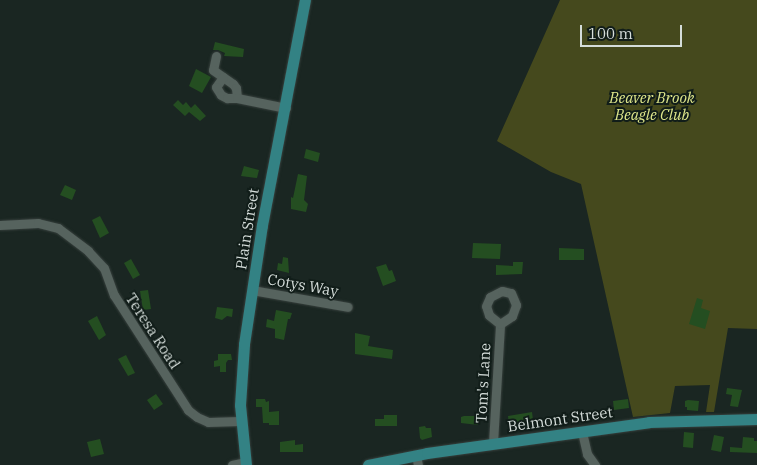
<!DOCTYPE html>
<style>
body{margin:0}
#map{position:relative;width:757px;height:465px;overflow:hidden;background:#1a2622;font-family:"IBM Plex Serif",serif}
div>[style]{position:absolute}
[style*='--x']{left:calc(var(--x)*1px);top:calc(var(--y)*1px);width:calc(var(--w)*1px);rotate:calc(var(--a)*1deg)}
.green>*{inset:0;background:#45491d}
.building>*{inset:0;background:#244e21}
.roads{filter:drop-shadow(0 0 1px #37403d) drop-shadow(0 0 1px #37403d)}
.minor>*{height:9px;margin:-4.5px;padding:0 4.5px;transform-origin:4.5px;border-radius:4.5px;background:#56635e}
.major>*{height:11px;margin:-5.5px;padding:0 5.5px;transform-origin:5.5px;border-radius:5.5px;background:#338284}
span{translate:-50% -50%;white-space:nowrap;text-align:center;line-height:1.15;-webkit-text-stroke:4px #111d19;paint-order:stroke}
.park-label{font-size:15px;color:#dfe78b;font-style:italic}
.street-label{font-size:15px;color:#d5ddda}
.scale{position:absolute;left:580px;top:25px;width:102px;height:22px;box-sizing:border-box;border:2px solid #d5ddda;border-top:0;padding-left:6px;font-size:15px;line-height:18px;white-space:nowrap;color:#d5ddda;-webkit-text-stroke:4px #111d19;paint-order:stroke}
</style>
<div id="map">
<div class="green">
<div style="clip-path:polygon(560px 0,757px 0,757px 329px,728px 328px,714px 412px,706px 412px,710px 385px,675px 386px,670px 413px,633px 417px,581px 184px,551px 172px,497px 141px)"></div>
</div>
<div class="building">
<div style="clip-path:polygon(215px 42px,244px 49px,243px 57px,224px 56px,225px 53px,218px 50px,213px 50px)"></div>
<div style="clip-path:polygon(196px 69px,211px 77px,202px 93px,189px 86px)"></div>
<div style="clip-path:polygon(178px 100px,183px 105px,186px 102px,191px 108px,195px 104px,206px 116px,200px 121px,189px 112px,185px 116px,173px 105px)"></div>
<div style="clip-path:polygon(306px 149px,320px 153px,318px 162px,304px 158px)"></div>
<div style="clip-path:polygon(244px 166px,259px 170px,257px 178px,241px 176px)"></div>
<div style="clip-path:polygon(298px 174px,307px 176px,304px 200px,308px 204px,306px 212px,291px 209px,291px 197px,293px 198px)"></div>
<div style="clip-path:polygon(65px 185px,76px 190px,72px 200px,60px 195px)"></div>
<div style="clip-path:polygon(100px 216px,109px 233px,100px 238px,92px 220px)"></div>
<div style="clip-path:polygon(473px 243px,501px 244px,500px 259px,472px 258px)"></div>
<div style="clip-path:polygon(559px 248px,584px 249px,584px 260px,559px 260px)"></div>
<div style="clip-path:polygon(283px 257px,288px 258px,289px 273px,277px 270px,278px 263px,282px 264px)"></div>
<div style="clip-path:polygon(131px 259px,140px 275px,133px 279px,124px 263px)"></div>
<div style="clip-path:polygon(513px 262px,523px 262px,522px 274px,496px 275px,496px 265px,513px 266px)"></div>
<div style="clip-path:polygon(386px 264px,389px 271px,392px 270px,396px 281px,383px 286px,376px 267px)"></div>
<div style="clip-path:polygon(148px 290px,151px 309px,143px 310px,140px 291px)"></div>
<div style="clip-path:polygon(697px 298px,703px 300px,701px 308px,710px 311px,705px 329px,689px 324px)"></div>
<div style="clip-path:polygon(217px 307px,233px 309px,232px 317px,227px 316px,222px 320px,215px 318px)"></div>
<div style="clip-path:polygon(276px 310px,292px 313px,290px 319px,288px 319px,284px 340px,275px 338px,275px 329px,266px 327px,267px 319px,274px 321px)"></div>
<div style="clip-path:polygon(97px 316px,106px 335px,99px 340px,88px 321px)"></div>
<div style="clip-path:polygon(355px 333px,370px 336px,368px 346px,393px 350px,392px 359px,355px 354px)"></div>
<div style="clip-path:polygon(218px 354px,231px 354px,232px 360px,228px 360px,226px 363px,226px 372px,220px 372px,220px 366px,214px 367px,214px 361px,218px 360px)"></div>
<div style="clip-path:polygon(126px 355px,135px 373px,128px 376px,118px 359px)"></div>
<div style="clip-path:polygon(727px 388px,742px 390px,738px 407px,730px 406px,732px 395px,726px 394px)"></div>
<div style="clip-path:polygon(156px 394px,163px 404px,154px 410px,147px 400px)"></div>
<div style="clip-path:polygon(256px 399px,265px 399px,266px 402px,269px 401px,269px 412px,279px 411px,279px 425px,269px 425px,269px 423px,263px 423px,262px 407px,256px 407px)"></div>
<div style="clip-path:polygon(628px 399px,629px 408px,614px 410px,613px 401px)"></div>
<div style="clip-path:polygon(688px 400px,699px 401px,698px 411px,687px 410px,687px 407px,685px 407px,685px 401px)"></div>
<div style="clip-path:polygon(532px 412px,533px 420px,509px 425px,508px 416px)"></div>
<div style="clip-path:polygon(384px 415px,397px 415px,397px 426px,375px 426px,375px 419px,384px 419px)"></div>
<div style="clip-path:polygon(464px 416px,478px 416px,478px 425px,461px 423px,461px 417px)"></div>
<div style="clip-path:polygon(425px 426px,426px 428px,431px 428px,432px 437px,422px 440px,420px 438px,419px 427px)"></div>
<div style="clip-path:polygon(684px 432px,694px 433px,693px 448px,683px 447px)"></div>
<div style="clip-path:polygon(714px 435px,724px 437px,721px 452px,711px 450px)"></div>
<div style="clip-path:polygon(743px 437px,754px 438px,754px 441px,757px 441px,757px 453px,730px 452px,730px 447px,742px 448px)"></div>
<div style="clip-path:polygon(100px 439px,104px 454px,91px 457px,87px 442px)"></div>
<div style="clip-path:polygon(295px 440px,295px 445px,303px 444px,303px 452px,280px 452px,280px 442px)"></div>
</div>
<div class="roads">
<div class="minor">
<div style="--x:216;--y:56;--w:14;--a:102"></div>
<div style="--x:213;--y:70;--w:24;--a:35"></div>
<div style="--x:233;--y:84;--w:5;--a:53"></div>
<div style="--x:236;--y:88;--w:10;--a:84"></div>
<div style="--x:223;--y:77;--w:12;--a:125"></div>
<div style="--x:216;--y:87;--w:9;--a:58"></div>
<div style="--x:221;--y:95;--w:7;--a:27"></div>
<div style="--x:227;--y:98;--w:10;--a:0"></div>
<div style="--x:237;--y:98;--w:50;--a:11.5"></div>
<div style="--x:0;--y:225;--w:38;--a:-3"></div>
<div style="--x:38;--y:223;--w:21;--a:14"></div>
<div style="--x:58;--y:228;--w:38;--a:37"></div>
<div style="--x:88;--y:251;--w:23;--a:47"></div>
<div style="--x:104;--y:268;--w:29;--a:70"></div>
<div style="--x:114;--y:295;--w:137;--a:57.2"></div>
<div style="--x:188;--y:410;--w:11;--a:38"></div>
<div style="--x:197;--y:417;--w:12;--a:24"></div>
<div style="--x:208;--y:422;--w:32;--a:-2"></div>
<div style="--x:252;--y:290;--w:97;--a:10"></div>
<div style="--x:582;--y:432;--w:23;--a:77"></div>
<div style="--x:587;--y:454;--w:14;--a:54"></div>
<div style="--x:493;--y:443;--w:119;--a:-86.6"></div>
<div style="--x:500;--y:324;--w:14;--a:-141"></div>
<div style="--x:489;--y:315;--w:9;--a:-108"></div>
<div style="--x:486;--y:306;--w:10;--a:-66"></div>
<div style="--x:490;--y:297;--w:13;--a:-27"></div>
<div style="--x:502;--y:291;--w:9;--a:13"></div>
<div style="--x:511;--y:293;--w:13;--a:67"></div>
<div style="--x:516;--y:305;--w:12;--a:110"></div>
<div style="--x:512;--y:316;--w:14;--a:146"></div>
<div style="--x:416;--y:455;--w:10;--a:79"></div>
<div style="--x:232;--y:465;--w:13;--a:-13"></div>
</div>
<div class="major">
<div style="--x:246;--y:465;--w:60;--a:-95.7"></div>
<div style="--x:240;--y:405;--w:61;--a:-86.2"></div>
<div style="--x:244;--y:344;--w:120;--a:-81.4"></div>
<div style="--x:262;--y:225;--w:229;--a:-79.2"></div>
<div style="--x:368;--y:465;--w:60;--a:-11.5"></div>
<div style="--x:427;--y:453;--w:224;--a:-7.9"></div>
<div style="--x:649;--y:422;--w:108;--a:-1.6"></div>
</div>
</div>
<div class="park-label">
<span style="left:652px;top:106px">Beaver Brook<br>Beagle Club</span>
</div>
<div class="street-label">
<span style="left:247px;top:229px;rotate:-81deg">Plain Street</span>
<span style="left:303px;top:285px;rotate:10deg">Cotys Way</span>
<span style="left:153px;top:331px;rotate:57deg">Teresa Road</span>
<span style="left:483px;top:383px;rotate:-87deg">Tom's Lane</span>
<span style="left:560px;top:419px;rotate:-8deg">Belmont Street</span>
</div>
<div class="scale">100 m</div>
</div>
